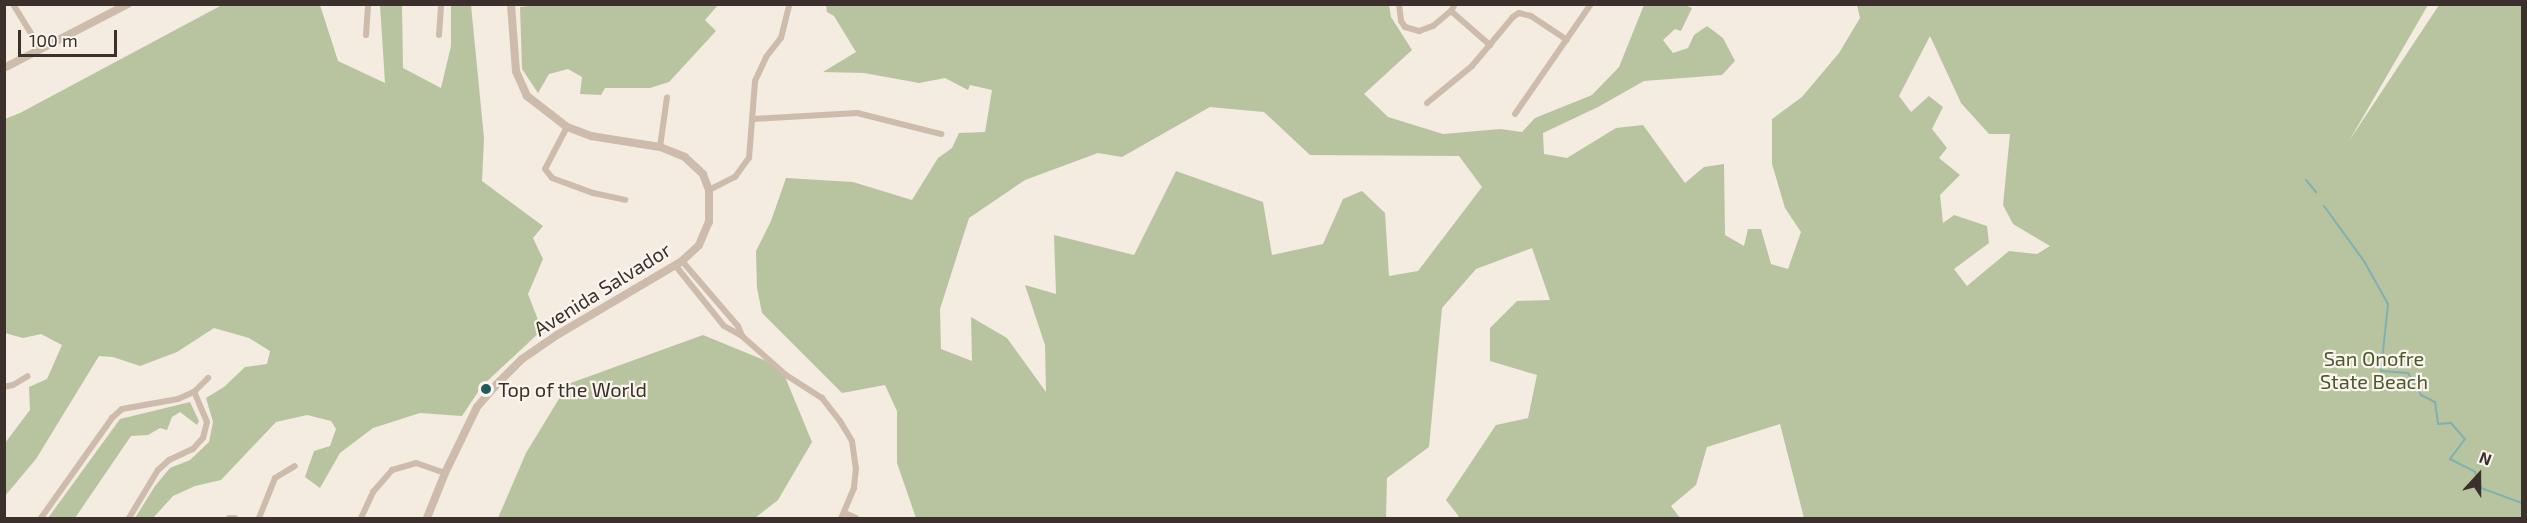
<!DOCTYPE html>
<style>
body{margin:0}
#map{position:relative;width:2527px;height:523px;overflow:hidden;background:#f4ebe1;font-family:"Exo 2",sans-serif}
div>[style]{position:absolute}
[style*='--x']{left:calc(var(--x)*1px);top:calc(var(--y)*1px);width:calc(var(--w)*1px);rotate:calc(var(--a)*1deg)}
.green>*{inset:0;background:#b8c4a0}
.stream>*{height:2px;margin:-1px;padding:0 1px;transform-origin:1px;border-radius:1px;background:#7fb0b2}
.minor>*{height:6px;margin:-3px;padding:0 3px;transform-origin:3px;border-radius:3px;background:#cdbbac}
.tertiary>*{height:8px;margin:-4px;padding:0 4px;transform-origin:4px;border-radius:4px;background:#cdbbac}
.dots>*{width:16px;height:16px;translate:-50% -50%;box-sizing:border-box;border:3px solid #fbf5ee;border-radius:50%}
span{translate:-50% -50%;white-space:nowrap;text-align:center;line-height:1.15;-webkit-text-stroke:4.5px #fbf5ee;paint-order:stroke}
.street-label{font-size:20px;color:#3b302b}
.park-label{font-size:20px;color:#4a5a2e}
.poi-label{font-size:20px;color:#3b302b}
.left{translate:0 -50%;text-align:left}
.frame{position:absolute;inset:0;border:6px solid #3b302b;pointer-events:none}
.north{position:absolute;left:2449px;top:445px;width:60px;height:60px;-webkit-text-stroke:4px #fbf5ee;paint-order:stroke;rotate:21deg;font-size:16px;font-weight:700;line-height:24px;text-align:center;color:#3b302b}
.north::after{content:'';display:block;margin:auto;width:21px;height:27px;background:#3b302b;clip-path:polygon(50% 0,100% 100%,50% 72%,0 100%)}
.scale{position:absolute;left:18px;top:30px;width:99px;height:27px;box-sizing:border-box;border:3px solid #3b302b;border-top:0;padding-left:8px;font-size:18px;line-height:21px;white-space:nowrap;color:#3b302b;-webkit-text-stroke:4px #fbf5ee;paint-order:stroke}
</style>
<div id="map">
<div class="green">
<div style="clip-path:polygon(222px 5px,320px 5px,338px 61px,385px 83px,380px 5px,402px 5px,403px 68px,441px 88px,451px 46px,451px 5px,471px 5px,484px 138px,482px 181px,543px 226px,533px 238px,543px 259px,528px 294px,542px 330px,482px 386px,462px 416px,420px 413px,373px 428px,340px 453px,320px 488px,305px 477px,314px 451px,330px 446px,336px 429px,331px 421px,307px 415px,276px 422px,221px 480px,195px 486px,173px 496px,153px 518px,135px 518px,155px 486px,170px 468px,190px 460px,209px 442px,213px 422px,206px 398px,224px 387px,245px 367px,267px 364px,270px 351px,249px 338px,214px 328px,177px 352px,140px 366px,113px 357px,99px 356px,36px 459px,5px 496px,5px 443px,30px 410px,29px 387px,47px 379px,62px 345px,41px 334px,23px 338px,5px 333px,5px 119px,20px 113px)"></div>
<div style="clip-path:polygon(537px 5px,718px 5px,705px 20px,716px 31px,669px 82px,650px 88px,605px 88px,601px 95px,580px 94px,582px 77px,568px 69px,549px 74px,538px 93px,522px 69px,520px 7px)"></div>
<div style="clip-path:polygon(evenodd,826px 5px,1389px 5px,1391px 17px,1412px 50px,1364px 94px,1388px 117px,1443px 134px,1500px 129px,1522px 132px,1535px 118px,1592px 95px,1619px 67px,1644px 5px,1685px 5px,1692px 8px,1681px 31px,1675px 29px,1663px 40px,1673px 53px,1688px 48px,1694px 35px,1707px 26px,1723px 38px,1735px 61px,1722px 75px,1644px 81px,1598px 107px,1543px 133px,1544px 154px,1567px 158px,1616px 128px,1643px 125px,1685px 183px,1704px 167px,1724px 164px,1725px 235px,1744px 246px,1748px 229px,1761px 229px,1771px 264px,1788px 269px,1801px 232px,1785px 208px,1772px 164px,1772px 119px,1802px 97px,1839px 53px,1860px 18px,1857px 5px,2428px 5px,2349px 141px,2439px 5px,2522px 5px,2522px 518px,1804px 518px,1780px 424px,1707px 447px,1696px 485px,1671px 506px,1680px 518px,1460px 518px,1446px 500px,1496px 425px,1528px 418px,1537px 375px,1490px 361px,1490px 328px,1517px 301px,1550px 300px,1532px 248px,1476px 269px,1442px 308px,1429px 447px,1387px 478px,1386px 518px,916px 518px,897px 463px,897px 411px,885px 385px,842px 393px,762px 313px,757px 288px,756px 251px,771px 221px,786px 178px,853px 182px,912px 200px,938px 158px,952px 148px,959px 133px,985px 132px,992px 90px,970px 85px,968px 90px,945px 78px,919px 83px,864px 73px,823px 72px,856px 52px,834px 16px,827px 12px,826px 5px,1930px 36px,1961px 103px,1989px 134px,2010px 134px,2003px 205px,2013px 224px,2050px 246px,2037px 254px,2009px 251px,1967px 286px,1954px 269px,1989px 243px,1987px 226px,1954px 215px,1943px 223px,1940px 195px,1960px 175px,1939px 158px,1947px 148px,1932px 129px,1943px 107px,1929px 96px,1911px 112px,1899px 96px,1930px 36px,826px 5px,1210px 107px,1264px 112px,1310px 155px,1459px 156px,1482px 187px,1418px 271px,1389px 276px,1385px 213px,1362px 191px,1343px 199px,1323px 244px,1272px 255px,1263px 202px,1176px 171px,1134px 255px,1054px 235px,1056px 294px,1025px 285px,1045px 345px,1046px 392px,1007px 338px,971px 317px,972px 361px,941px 349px,940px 309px,969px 218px,1025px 180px,1098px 153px,1122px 157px,1210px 107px)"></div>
<div style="clip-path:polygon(703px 335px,781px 367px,812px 442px,778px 500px,755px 518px,498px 518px,526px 453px,568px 384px)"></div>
<div style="clip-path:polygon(190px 402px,199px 421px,197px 425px,180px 412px,172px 417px,167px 430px,160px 428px,148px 435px,131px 436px,75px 518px,48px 518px,120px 419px)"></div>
</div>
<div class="stream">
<div style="--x:2306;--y:180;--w:16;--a:50"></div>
<div style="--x:2324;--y:206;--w:68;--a:54"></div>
<div style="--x:2364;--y:261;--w:49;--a:60.8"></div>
<div style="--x:2388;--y:304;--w:67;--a:96"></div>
<div style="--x:2381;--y:371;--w:27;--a:4"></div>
<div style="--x:2408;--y:373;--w:26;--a:59"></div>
<div style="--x:2421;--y:395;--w:16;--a:27"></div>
<div style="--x:2435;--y:402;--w:22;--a:82"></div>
<div style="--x:2438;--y:424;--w:13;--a:-4"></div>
<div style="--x:2451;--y:423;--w:21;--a:49"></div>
<div style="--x:2465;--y:439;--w:25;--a:127"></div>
<div style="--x:2450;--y:459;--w:28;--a:27"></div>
<div style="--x:2475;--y:472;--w:17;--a:69"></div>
<div style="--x:2481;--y:488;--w:44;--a:20.1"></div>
</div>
<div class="minor">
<div style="--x:13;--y:4;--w:52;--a:58.5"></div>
<div style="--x:1399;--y:4;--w:17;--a:83"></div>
<div style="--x:1401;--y:21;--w:7;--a:56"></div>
<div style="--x:1405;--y:27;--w:15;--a:16"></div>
<div style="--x:1419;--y:31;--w:15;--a:-20"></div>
<div style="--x:1433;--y:26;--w:23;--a:-40"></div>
<div style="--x:1451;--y:11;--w:8;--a:-60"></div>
<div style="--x:1451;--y:11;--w:52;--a:41.1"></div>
<div style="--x:366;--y:35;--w:31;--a:-86"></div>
<div style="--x:439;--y:35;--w:31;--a:-86"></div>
<div style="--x:1427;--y:103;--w:58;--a:-39.4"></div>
<div style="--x:1472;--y:66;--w:64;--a:-50.1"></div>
<div style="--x:1513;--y:17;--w:7;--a:-34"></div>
<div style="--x:1519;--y:13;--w:12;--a:14"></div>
<div style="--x:1531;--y:16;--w:43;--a:33.7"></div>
<div style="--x:1515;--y:114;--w:134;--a:-55.4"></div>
<div style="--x:753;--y:119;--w:104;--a:-3.3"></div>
<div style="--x:857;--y:113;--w:87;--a:14"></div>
<div style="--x:567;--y:127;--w:47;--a:117.6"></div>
<div style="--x:545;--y:169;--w:11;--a:52"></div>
<div style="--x:552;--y:178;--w:44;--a:20.1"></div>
<div style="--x:593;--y:193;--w:33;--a:12"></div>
<div style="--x:660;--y:147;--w:50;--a:-82"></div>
<div style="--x:709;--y:190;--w:29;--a:-27"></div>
<div style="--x:735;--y:177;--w:24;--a:-54"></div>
<div style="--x:749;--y:158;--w:77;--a:-85.5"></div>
<div style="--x:755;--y:81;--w:26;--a:-65"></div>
<div style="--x:766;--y:57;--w:24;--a:-52"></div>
<div style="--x:781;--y:38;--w:33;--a:-76"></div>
<div style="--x:682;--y:261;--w:86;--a:49.3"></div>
<div style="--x:738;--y:326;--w:11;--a:68"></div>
<div style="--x:675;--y:265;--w:78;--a:51.2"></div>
<div style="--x:724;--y:326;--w:21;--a:29"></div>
<div style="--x:742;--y:336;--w:59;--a:41.6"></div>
<div style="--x:786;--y:375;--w:43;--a:32.6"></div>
<div style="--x:822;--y:398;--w:29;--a:52"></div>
<div style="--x:840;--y:421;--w:23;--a:59"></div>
<div style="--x:852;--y:441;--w:27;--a:82"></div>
<div style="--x:856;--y:468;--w:20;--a:96"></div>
<div style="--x:854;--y:488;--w:33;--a:113"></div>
<div style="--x:4;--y:387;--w:9;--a:-13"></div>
<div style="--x:13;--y:385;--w:17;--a:-31"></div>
<div style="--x:845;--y:513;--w:12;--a:24"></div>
<div style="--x:41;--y:518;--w:123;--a:-54.6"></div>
<div style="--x:112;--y:418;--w:13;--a:-42"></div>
<div style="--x:122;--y:409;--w:57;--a:-10.1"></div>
<div style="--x:178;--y:399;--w:17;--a:-24"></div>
<div style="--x:194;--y:392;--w:20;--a:-45"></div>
<div style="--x:129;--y:518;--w:56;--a:-58.9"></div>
<div style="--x:158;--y:470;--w:15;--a:-42"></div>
<div style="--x:169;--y:460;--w:26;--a:-25"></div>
<div style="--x:193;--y:449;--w:15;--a:-48"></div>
<div style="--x:203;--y:438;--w:16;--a:-76"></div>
<div style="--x:207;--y:422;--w:33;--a:-113"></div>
<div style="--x:229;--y:518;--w:6;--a:0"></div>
<div style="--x:259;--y:518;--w:43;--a:-68.2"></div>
<div style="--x:275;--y:478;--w:23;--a:-31"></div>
<div style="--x:361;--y:518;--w:29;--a:-65"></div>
<div style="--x:373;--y:492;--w:29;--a:-49"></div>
<div style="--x:392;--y:470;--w:25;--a:-16"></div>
<div style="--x:416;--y:463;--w:31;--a:19"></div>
</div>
<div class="tertiary">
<div style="--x:4;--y:68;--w:140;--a:-27.3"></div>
<div style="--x:427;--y:518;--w:48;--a:-68.2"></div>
<div style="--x:445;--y:473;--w:73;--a:-64.1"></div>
<div style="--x:477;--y:407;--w:30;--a:-49"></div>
<div style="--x:497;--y:384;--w:35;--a:-45"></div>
<div style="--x:522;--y:359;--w:42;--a:-34.4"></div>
<div style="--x:557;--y:335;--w:145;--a:-30.6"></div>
<div style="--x:682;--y:261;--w:23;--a:-43"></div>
<div style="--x:699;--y:245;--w:25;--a:-67"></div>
<div style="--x:709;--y:222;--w:32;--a:-90"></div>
<div style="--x:709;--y:190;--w:17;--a:-111"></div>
<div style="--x:703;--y:174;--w:25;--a:-137"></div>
<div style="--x:685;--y:157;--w:27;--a:-158"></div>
<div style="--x:660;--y:147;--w:70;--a:-170.9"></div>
<div style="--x:591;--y:136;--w:26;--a:-159"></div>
<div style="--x:567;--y:127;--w:51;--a:-142.2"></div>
<div style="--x:527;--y:96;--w:27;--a:-114"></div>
<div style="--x:516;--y:71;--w:67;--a:-94.3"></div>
</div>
<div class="dots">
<div style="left:486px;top:389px;background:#1f5a5e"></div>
</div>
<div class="street-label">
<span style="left:602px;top:289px;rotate:-32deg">Avenida Salvador</span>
</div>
<div class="park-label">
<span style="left:2374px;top:370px">San Onofre<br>State Beach</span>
</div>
<div class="poi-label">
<span class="left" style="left:498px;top:389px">Top of the World</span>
</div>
<div class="frame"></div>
<div class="north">N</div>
<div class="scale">100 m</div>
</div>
